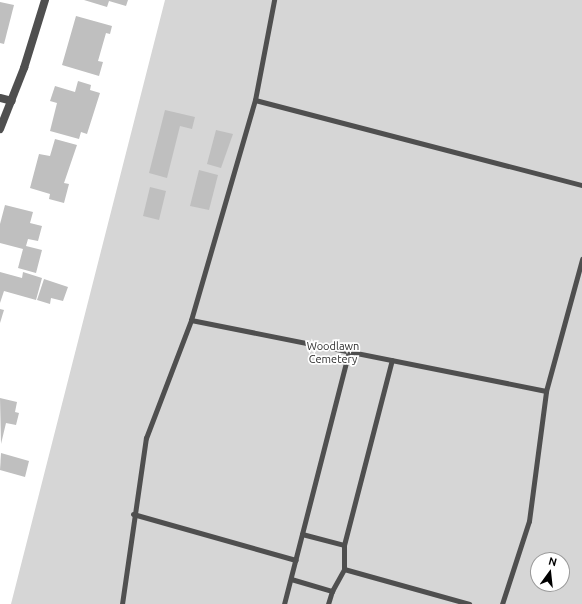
<!DOCTYPE html>
<style>
body{margin:0}
#map{position:relative;width:582px;height:604px;overflow:hidden;background:#fff;font-family:Ubuntu,sans-serif}
div>[style]{position:absolute}
[style*='--x']{left:calc(var(--x)*1px);top:calc(var(--y)*1px);width:calc(var(--w)*1px);rotate:calc(var(--a)*1deg)}
.green>*{inset:0;background:#d6d6d6}
.building>*{inset:0;background:#bfbfbf}
.service>*{height:5px;margin:-2.5px;padding:0 2.5px;transform-origin:2.5px;border-radius:2.5px;background:#4f4f4f}
.minor>*{height:8px;margin:-4px;padding:0 4px;transform-origin:4px;border-radius:4px;background:#4f4f4f}
span{translate:-50% -50%;white-space:nowrap;text-align:center;line-height:1.15;-webkit-text-stroke:3.5px #fff;paint-order:stroke}
.park-label{font-size:11px;color:#2d2d2d}
.north{position:absolute;left:530px;top:552px;width:40px;height:40px;box-sizing:border-box;background:#fff;border:1px solid #999;border-radius:50%;rotate:15deg;font-size:11px;font-weight:700;line-height:16px;text-align:center;color:#000}
.north::after{content:'';display:block;margin:auto;width:14px;height:18px;background:#000;clip-path:polygon(50% 0,100% 100%,50% 72%,0 100%)}
</style>
<div id="map">
<div class="green">
<div style="clip-path:polygon(evenodd,165px 0,582px 0,582px 604px,11px 604px,165px 0,538px 560px,562px 560px,562px 584px,538px 584px,538px 560px)"></div>
</div>
<div class="building">
<div style="clip-path:polygon(84px 0,128px 0,126px 6px,109px 1px,107px 7px)"></div>
<div style="clip-path:polygon(0 2px,14px 5px,4px 44px,0 43px)"></div>
<div style="clip-path:polygon(76px 16px,112px 26px,110px 34px,106px 33px,98px 61px,103px 62px,99px 76px,62px 65px)"></div>
<div style="clip-path:polygon(78px 81px,91px 85px,90px 90px,100px 93px,87px 134px,81px 132px,79px 139px,50px 131px,57px 103px,50px 101px,55px 86px,75px 92px)"></div>
<div style="clip-path:polygon(165px 110px,195px 117px,192px 129px,180px 126px,167px 178px,149px 173px)"></div>
<div style="clip-path:polygon(216px 130px,233px 134px,221px 168px,207px 164px)"></div>
<div style="clip-path:polygon(55px 139px,77px 145px,64px 183px,69px 184px,64px 203px,49px 199px,50px 194px,30px 188px,39px 154px,50px 156px)"></div>
<div style="clip-path:polygon(199px 170px,218px 175px,209px 210px,190px 206px)"></div>
<div style="clip-path:polygon(150px 187px,166px 191px,159px 220px,143px 216px)"></div>
<div style="clip-path:polygon(5px 205px,33px 212px,30px 223px,42px 226px,38px 241px,28px 239px,26px 246px,42px 250px,36px 273px,18px 268px,23px 249px,0 243px,0 224px)"></div>
<div style="clip-path:polygon(0 272px,22px 278px,23px 272px,42px 278px,36px 300px,4px 291px,0 303px)"></div>
<div style="clip-path:polygon(44px 279px,68px 287px,63px 301px,51px 298px,50px 304px,37px 300px)"></div>
<div style="clip-path:polygon(0 309px,4px 310px,0 323px)"></div>
<div style="clip-path:polygon(0 398px,17px 402px,15px 412px,19px 413px,16px 425px,6px 423px,1px 444px)"></div>
<div style="clip-path:polygon(1px 453px,29px 461px,25px 477px,0 470px)"></div>
</div>
<div class="service">
<div style="--x:255;--y:100;--w:338;--a:14.6"></div>
<div style="--x:191;--y:320;--w:362;--a:11.3"></div>
<div style="--x:133;--y:514;--w:169;--a:15.8"></div>
<div style="--x:302;--y:534;--w:43;--a:14.7"></div>
<div style="--x:344;--y:569;--w:130;--a:15.6"></div>
<div style="--x:291;--y:579;--w:43;--a:16.3"></div>
<div style="--x:122;--y:604;--w:168;--a:-81.8"></div>
<div style="--x:146;--y:438;--w:126;--a:-69.1"></div>
<div style="--x:191;--y:320;--w:229;--a:-73.8"></div>
<div style="--x:255;--y:100;--w:102;--a:-79.2"></div>
<div style="--x:284;--y:604;--w:261;--a:-75.6"></div>
<div style="--x:328;--y:604;--w:14;--a:-73"></div>
<div style="--x:332;--y:591;--w:25;--a:-61"></div>
<div style="--x:344;--y:569;--w:24;--a:-90"></div>
<div style="--x:344;--y:545;--w:191;--a:-75.5"></div>
<div style="--x:502;--y:604;--w:87;--a:-72"></div>
<div style="--x:529;--y:521;--w:131;--a:-82.5"></div>
<div style="--x:546;--y:391;--w:137;--a:-74.7"></div>
</div>
<div class="minor">
<div style="--x:0;--y:98;--w:12;--a:14"></div>
<div style="--x:0;--y:129;--w:66;--a:-68.5"></div>
<div style="--x:24;--y:68;--w:71;--a:-72.8"></div>
</div>
<div class="park-label">
<span style="left:333px;top:353px">Woodlawn<br>Cemetery</span>
</div>
<div class="north">N</div>
</div>
